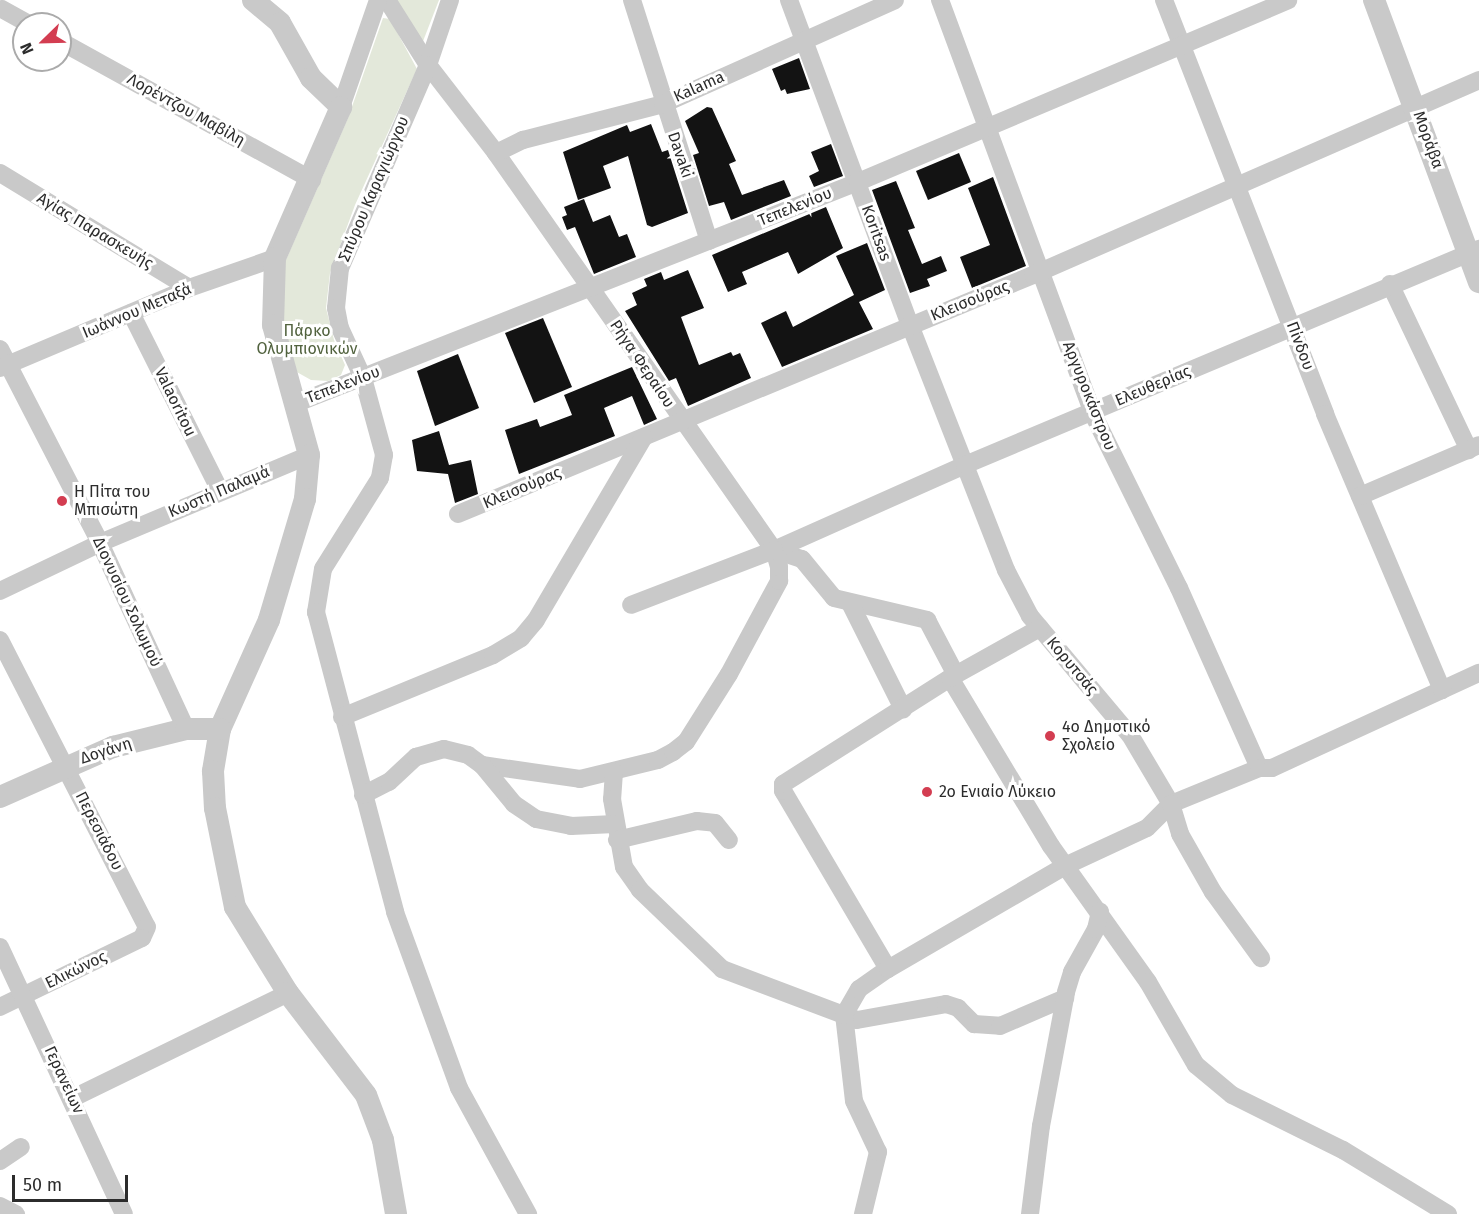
<!DOCTYPE html>
<meta charset="utf-8">
<style>
body{margin:0}
#map{position:relative;width:1479px;height:1214px;overflow:hidden;background:#fff;font-family:"Fira Sans",sans-serif}
div>[style]{position:absolute}
[style*='--x']{left:calc(var(--x)*1px);top:calc(var(--y)*1px);width:calc(var(--w)*1px);rotate:calc(var(--a)*1deg)}
.green>*{inset:0;background:#e3e8da}
.building>*{inset:0;background:#131313}
.minor>*{height:18px;margin:-9px;padding:0 9px;transform-origin:9px;border-radius:9px;background:#c9c9c9}
.tertiary>*{height:22px;margin:-11px;padding:0 11px;transform-origin:11px;border-radius:11px;background:#c9c9c9}
.dots>*{width:16px;height:16px;translate:-50% -50%;box-sizing:border-box;border:3px solid #fff;border-radius:50%}
span{translate:-50% -50%;white-space:nowrap;text-align:center;line-height:1.15;-webkit-text-stroke:6px #fff;paint-order:stroke}
.street-label{font-size:16px;color:#2c2c2c}
.park-label{font-size:16px;color:#51623e}
.poi-label{font-size:16px;color:#2c2c2c}
.left{translate:0 -50%;text-align:left}
.north{position:absolute;left:12px;top:12px;width:60px;height:60px;box-sizing:border-box;background:#fff;border:2px solid #ababab;border-radius:50%;rotate:247deg;font-size:16px;font-weight:700;line-height:24px;text-align:center;color:#2c2c2c}
.north::after{content:'';display:block;margin:auto;width:21px;height:27px;background:#d33d51;clip-path:polygon(50% 0,100% 100%,50% 72%,0 100%)}
.scale{position:absolute;left:12px;top:1175px;width:116px;height:27px;box-sizing:border-box;border:3px solid #2c2c2c;border-top:0;padding-left:8px;font-size:18px;line-height:21px;white-space:nowrap;color:#2c2c2c;-webkit-text-stroke:4px #fff;paint-order:stroke}
</style>
<div id="map">
<div class="green">
<div style="clip-path:polygon(391px 0,439px 0,420px 49px)"></div>
<div style="clip-path:polygon(383px 18px,390px 19px,417px 69px,355px 205px,330px 273px,326px 308px,334px 340px,345px 365px,341px 375px,328px 381px,311px 380px,295px 371px,280px 316px,282px 269px,348px 118px)"></div>
</div>
<div class="building">
<div style="clip-path:polygon(799px 58px,810px 89px,787px 94px,785px 89px,781px 91px,772px 69px)"></div>
<div style="clip-path:polygon(707px 107px,712px 108px,736px 161px,729px 164px,742px 195px,784px 180px,791px 196px,731px 220px,724px 202px,709px 206px,693px 155px,699px 153px,685px 121px)"></div>
<div style="clip-path:polygon(651px 124px,662px 152px,668px 150px,688px 213px,652px 227px,647px 225px,628px 156px,603px 166px,611px 188px,578px 200px,563px 152px,627px 125px,630px 132px)"></div>
<div style="clip-path:polygon(831px 144px,843px 176px,814px 187px,809px 176px,819px 171px,811px 152px)"></div>
<div style="clip-path:polygon(959px 153px,971px 182px,928px 200px,916px 171px)"></div>
<div style="clip-path:polygon(993px 177px,1026px 266px,972px 288px,960px 257px,990px 245px,968px 188px)"></div>
<div style="clip-path:polygon(896px 181px,915px 228px,908px 230px,922px 264px,941px 256px,947px 271px,927px 279px,930px 286px,910px 293px,872px 190px)"></div>
<div style="clip-path:polygon(584px 199px,593px 222px,610px 215px,619px 237px,627px 234px,636px 257px,594px 274px,575px 227px,567px 230px,562px 217px,567px 215px,564px 207px)"></div>
<div style="clip-path:polygon(826px 207px,843px 248px,798px 274px,788px 252px,742px 272px,747px 284px,728px 292px,712px 255px)"></div>
<div style="clip-path:polygon(867px 243px,885px 290px,859px 302px,873px 329px,782px 367px,761px 323px,786px 311px,793px 327px,854px 295px,836px 256px)"></div>
<div style="clip-path:polygon(688px 270px,704px 308px,681px 317px,699px 365px,731px 352px,733px 356px,740px 353px,751px 378px,688px 406px,676px 378px,669px 381px,625px 311px,637px 305px,632px 293px,647px 286px,644px 279px,661px 272px,664px 280px)"></div>
<div style="clip-path:polygon(543px 318px,572px 387px,534px 403px,505px 333px)"></div>
<div style="clip-path:polygon(458px 354px,479px 408px,435px 426px,417px 371px)"></div>
<div style="clip-path:polygon(632px 367px,657px 419px,644px 425px,632px 396px,604px 408px,615px 436px,519px 474px,505px 430px,537px 419px,540px 427px,572px 415px,564px 395px)"></div>
<div style="clip-path:polygon(439px 431px,449px 465px,471px 460px,478px 494px,455px 503px,448px 474px,417px 471px,412px 440px)"></div>
</div>
<div class="minor">
<div style="--x:387;--y:0;--w:77;--a:57.8"></div>
<div style="--x:428;--y:65;--w:111;--a:52.3"></div>
<div style="--x:496;--y:153;--w:485;--a:55"></div>
<div style="--x:774;--y:550;--w:29;--a:18"></div>
<div style="--x:802;--y:559;--w:50;--a:50.6"></div>
<div style="--x:834;--y:598;--w:96;--a:13.3"></div>
<div style="--x:927;--y:620;--w:62;--a:62.2"></div>
<div style="--x:450;--y:0;--w:69;--a:108.7"></div>
<div style="--x:428;--y:65;--w:221;--a:113.4"></div>
<div style="--x:340;--y:268;--w:40;--a:95.7"></div>
<div style="--x:336;--y:308;--w:20;--a:79"></div>
<div style="--x:340;--y:328;--w:55;--a:65.3"></div>
<div style="--x:363;--y:378;--w:80;--a:74.7"></div>
<div style="--x:384;--y:455;--w:23;--a:100"></div>
<div style="--x:380;--y:478;--w:107;--a:122.1"></div>
<div style="--x:323;--y:569;--w:44;--a:99.2"></div>
<div style="--x:316;--y:612;--w:310;--a:75.2"></div>
<div style="--x:395;--y:912;--w:187;--a:70"></div>
<div style="--x:459;--y:1088;--w:144;--a:61.3"></div>
<div style="--x:632;--y:0;--w:253;--a:72.3"></div>
<div style="--x:789;--y:0;--w:347;--a:69.6"></div>
<div style="--x:910;--y:325;--w:263;--a:68.6"></div>
<div style="--x:1006;--y:570;--w:52;--a:62.4"></div>
<div style="--x:1030;--y:616;--w:155;--a:50"></div>
<div style="--x:1130;--y:735;--w:80;--a:59.3"></div>
<div style="--x:1171;--y:804;--w:95;--a:-22.2"></div>
<div style="--x:940;--y:0;--w:439;--a:69.7"></div>
<div style="--x:1092;--y:412;--w:196;--a:63.7"></div>
<div style="--x:1179;--y:588;--w:197;--a:66"></div>
<div style="--x:1259;--y:768;--w:13;--a:0"></div>
<div style="--x:1272;--y:768;--w:228;--a:-24.7"></div>
<div style="--x:1164;--y:0;--w:444;--a:68.7"></div>
<div style="--x:1325;--y:414;--w:300;--a:67"></div>
<div style="--x:2;--y:9;--w:31;--a:29"></div>
<div style="--x:60;--y:41;--w:288;--a:28.9"></div>
<div style="--x:341;--y:107;--w:113;--a:-70.9"></div>
<div style="--x:496;--y:153;--w:30;--a:-26"></div>
<div style="--x:523;--y:140;--w:145;--a:-14.4"></div>
<div style="--x:663;--y:104;--w:254;--a:-24.1"></div>
<div style="--x:0;--y:173;--w:221;--a:31.3"></div>
<div style="--x:1390;--y:284;--w:184;--a:64.6"></div>
<div style="--x:131;--y:313;--w:199;--a:63.4"></div>
<div style="--x:0;--y:349;--w:218;--a:62.7"></div>
<div style="--x:100;--y:543;--w:205;--a:65.2"></div>
<div style="--x:0;--y:368;--w:205;--a:-22.9"></div>
<div style="--x:189;--y:288;--w:91;--a:-19.2"></div>
<div style="--x:297;--y:403;--w:603;--a:-21.5"></div>
<div style="--x:858;--y:182;--w:467;--a:-22.9"></div>
<div style="--x:1360;--y:496;--w:129;--a:-23.2"></div>
<div style="--x:458;--y:514;--w:623;--a:-22.57"></div>
<div style="--x:1033;--y:275;--w:487;--a:-23.6"></div>
<div style="--x:774;--y:550;--w:209;--a:-24"></div>
<div style="--x:965;--y:465;--w:558;--a:-22.79"></div>
<div style="--x:0;--y:591;--w:111;--a:-25.6"></div>
<div style="--x:100;--y:543;--w:227;--a:-22.8"></div>
<div style="--x:850;--y:603;--w:119;--a:63.4"></div>
<div style="--x:0;--y:640;--w:322;--a:62.9"></div>
<div style="--x:147;--y:927;--w:12;--a:114"></div>
<div style="--x:142;--y:938;--w:158;--a:154.1"></div>
<div style="--x:950;--y:678;--w:196;--a:59"></div>
<div style="--x:1051;--y:846;--w:167;--a:54.5"></div>
<div style="--x:1148;--y:982;--w:96;--a:60"></div>
<div style="--x:1196;--y:1065;--w:47;--a:39.8"></div>
<div style="--x:1232;--y:1095;--w:124;--a:26.4"></div>
<div style="--x:1343;--y:1150;--w:123;--a:31.4"></div>
<div style="--x:342;--y:717;--w:163;--a:-22.3"></div>
<div style="--x:493;--y:655;--w:33;--a:-31"></div>
<div style="--x:521;--y:638;--w:23;--a:-50"></div>
<div style="--x:536;--y:620;--w:212;--a:-59.5"></div>
<div style="--x:482;--y:765;--w:99;--a:8.1"></div>
<div style="--x:580;--y:779;--w:80;--a:-13.7"></div>
<div style="--x:658;--y:760;--w:17;--a:-28"></div>
<div style="--x:673;--y:752;--w:16;--a:-38"></div>
<div style="--x:686;--y:742;--w:80;--a:-57.7"></div>
<div style="--x:729;--y:674;--w:106;--a:-61.7"></div>
<div style="--x:779;--y:581;--w:14;--a:-90"></div>
<div style="--x:779;--y:567;--w:18;--a:-106"></div>
<div style="--x:774;--y:550;--w:153;--a:159"></div>
<div style="--x:614;--y:772;--w:27;--a:94"></div>
<div style="--x:612;--y:799;--w:69;--a:80"></div>
<div style="--x:624;--y:867;--w:28;--a:55"></div>
<div style="--x:640;--y:890;--w:114;--a:43.9"></div>
<div style="--x:722;--y:969;--w:144;--a:20.7"></div>
<div style="--x:857;--y:1020;--w:90;--a:-10.2"></div>
<div style="--x:946;--y:1004;--w:13;--a:18"></div>
<div style="--x:958;--y:1008;--w:23;--a:45"></div>
<div style="--x:974;--y:1024;--w:26;--a:4"></div>
<div style="--x:1000;--y:1026;--w:71;--a:-23.3"></div>
<div style="--x:363;--y:795;--w:29;--a:-27"></div>
<div style="--x:389;--y:782;--w:37;--a:-43"></div>
<div style="--x:416;--y:757;--w:29;--a:-16"></div>
<div style="--x:444;--y:749;--w:25;--a:14"></div>
<div style="--x:468;--y:755;--w:17;--a:36"></div>
<div style="--x:482;--y:765;--w:50;--a:50.6"></div>
<div style="--x:514;--y:804;--w:27;--a:34"></div>
<div style="--x:536;--y:819;--w:36;--a:11"></div>
<div style="--x:571;--y:826;--w:44;--a:-2.6"></div>
<div style="--x:617;--y:840;--w:82;--a:-13.4"></div>
<div style="--x:697;--y:821;--w:18;--a:6"></div>
<div style="--x:715;--y:823;--w:22;--a:51"></div>
<div style="--x:0;--y:947;--w:294;--a:65.1"></div>
<div style="--x:888;--y:969;--w:207;--a:-120.5"></div>
<div style="--x:783;--y:791;--w:7;--a:-90"></div>
<div style="--x:783;--y:784;--w:198;--a:-32.4"></div>
<div style="--x:950;--y:678;--w:103;--a:-29.1"></div>
<div style="--x:73;--y:1098;--w:239;--a:-26"></div>
<div style="--x:0;--y:1161;--w:25;--a:-34"></div>
<div style="--x:0;--y:1206;--w:18;--a:27"></div>
<div style="--x:863;--y:1214;--w:64;--a:-76.4"></div>
<div style="--x:878;--y:1152;--w:56;--a:-115.2"></div>
<div style="--x:854;--y:1101;--w:87;--a:-96.6"></div>
<div style="--x:844;--y:1015;--w:30;--a:-60"></div>
<div style="--x:859;--y:989;--w:35;--a:-35"></div>
<div style="--x:888;--y:969;--w:205;--a:-30.2"></div>
<div style="--x:1065;--y:866;--w:90;--a:-24.9"></div>
<div style="--x:1147;--y:828;--w:34;--a:-45"></div>
<div style="--x:1171;--y:804;--w:31;--a:73"></div>
<div style="--x:1180;--y:834;--w:67;--a:60.4"></div>
<div style="--x:1213;--y:892;--w:82;--a:54"></div>
<div style="--x:1030;--y:1214;--w:89;--a:-82.9"></div>
<div style="--x:1041;--y:1126;--w:136;--a:-79.4"></div>
<div style="--x:1066;--y:992;--w:21;--a:-73"></div>
<div style="--x:1072;--y:972;--w:49;--a:-60.8"></div>
<div style="--x:1096;--y:929;--w:18;--a:-77"></div>
</div>
<div class="tertiary">
<div style="--x:253;--y:0;--w:35;--a:40"></div>
<div style="--x:280;--y:23;--w:63;--a:60.6"></div>
<div style="--x:311;--y:78;--w:42;--a:44"></div>
<div style="--x:341;--y:107;--w:165;--a:113.6"></div>
<div style="--x:275;--y:258;--w:67;--a:91.7"></div>
<div style="--x:273;--y:325;--w:135;--a:74.5"></div>
<div style="--x:309;--y:455;--w:44;--a:95.2"></div>
<div style="--x:305;--y:499;--w:126;--a:106.6"></div>
<div style="--x:269;--y:620;--w:120;--a:114.2"></div>
<div style="--x:220;--y:729;--w:43;--a:99.5"></div>
<div style="--x:213;--y:771;--w:37;--a:87"></div>
<div style="--x:215;--y:808;--w:101;--a:78.6"></div>
<div style="--x:235;--y:907;--w:101;--a:58.4"></div>
<div style="--x:288;--y:993;--w:128;--a:52.6"></div>
<div style="--x:366;--y:1095;--w:48;--a:69.3"></div>
<div style="--x:383;--y:1140;--w:75;--a:80"></div>
<div style="--x:1374;--y:0;--w:301;--a:69.6"></div>
<div style="--x:0;--y:797;--w:124;--a:-23.9"></div>
<div style="--x:113;--y:747;--w:75;--a:-13.9"></div>
<div style="--x:186;--y:729;--w:34;--a:0"></div>
</div>
<div class="dots">
<div style="left:62px;top:501px;background:#d33d51"></div>
<div style="left:1050px;top:736px;background:#d33d51"></div>
<div style="left:927px;top:792px;background:#d33d51"></div>
</div>
<div class="street-label">
<span style="left:699px;top:87px;rotate:-24deg">Kalama</span>
<span style="left:186px;top:110px;rotate:29deg">Λορέντζου Μαβίλη</span>
<span style="left:1428px;top:140px;rotate:70deg">Μοράβα</span>
<span style="left:680px;top:155px;rotate:71deg">Davaki</span>
<span style="left:374px;top:189px;rotate:-67deg">Σπύρου Καραγιώργου</span>
<span style="left:795px;top:207px;rotate:-22deg">Τεπελενίου</span>
<span style="left:95px;top:231px;rotate:31deg">Αγίας Παρασκευής</span>
<span style="left:876px;top:233px;rotate:70deg">Koritsas</span>
<span style="left:970px;top:301px;rotate:-22deg">Κλεισούρας</span>
<span style="left:137px;top:311px;rotate:-23deg">Ιωάννου Μεταξά</span>
<span style="left:1300px;top:346px;rotate:69deg">Πίνδου</span>
<span style="left:642px;top:364px;rotate:56deg">Ρήγα Φεραίου</span>
<span style="left:343px;top:385px;rotate:-21deg">Τεπελενίου</span>
<span style="left:1153px;top:386px;rotate:-23deg">Ελευθερίας</span>
<span style="left:1089px;top:396px;rotate:68deg">Αργυροκάστρου</span>
<span style="left:175px;top:402px;rotate:64deg">Valaoritou</span>
<span style="left:522px;top:488px;rotate:-23deg">Κλεισούρας</span>
<span style="left:219px;top:492px;rotate:-23deg">Κωστή Παλαμά</span>
<span style="left:127px;top:602px;rotate:65deg">Διονυσίου Σολωμού</span>
<span style="left:1072px;top:666px;rotate:50deg">Κορυτσάς</span>
<span style="left:106px;top:751px;rotate:-18deg">Δογάνη</span>
<span style="left:99px;top:831px;rotate:63deg">Περεσιάδου</span>
<span style="left:76px;top:970px;rotate:-26deg">Ελικώνος</span>
<span style="left:64px;top:1080px;rotate:65deg">Γερανείων</span>
</div>
<div class="park-label">
<span style="left:307px;top:340px">Πάρκο<br>Ολυμπιονικών</span>
</div>
<div class="poi-label">
<span class="left" style="left:74px;top:501px">Η Πίτα του<br>Μπισώτη</span>
<span class="left" style="left:1062px;top:736px">4ο Δημοτικό<br>Σχολείο</span>
<span class="left" style="left:939px;top:792px">2ο Ενιαίο Λύκειο</span>
</div>
<div class="north">N</div>
<div class="scale">50 m</div>
</div>
